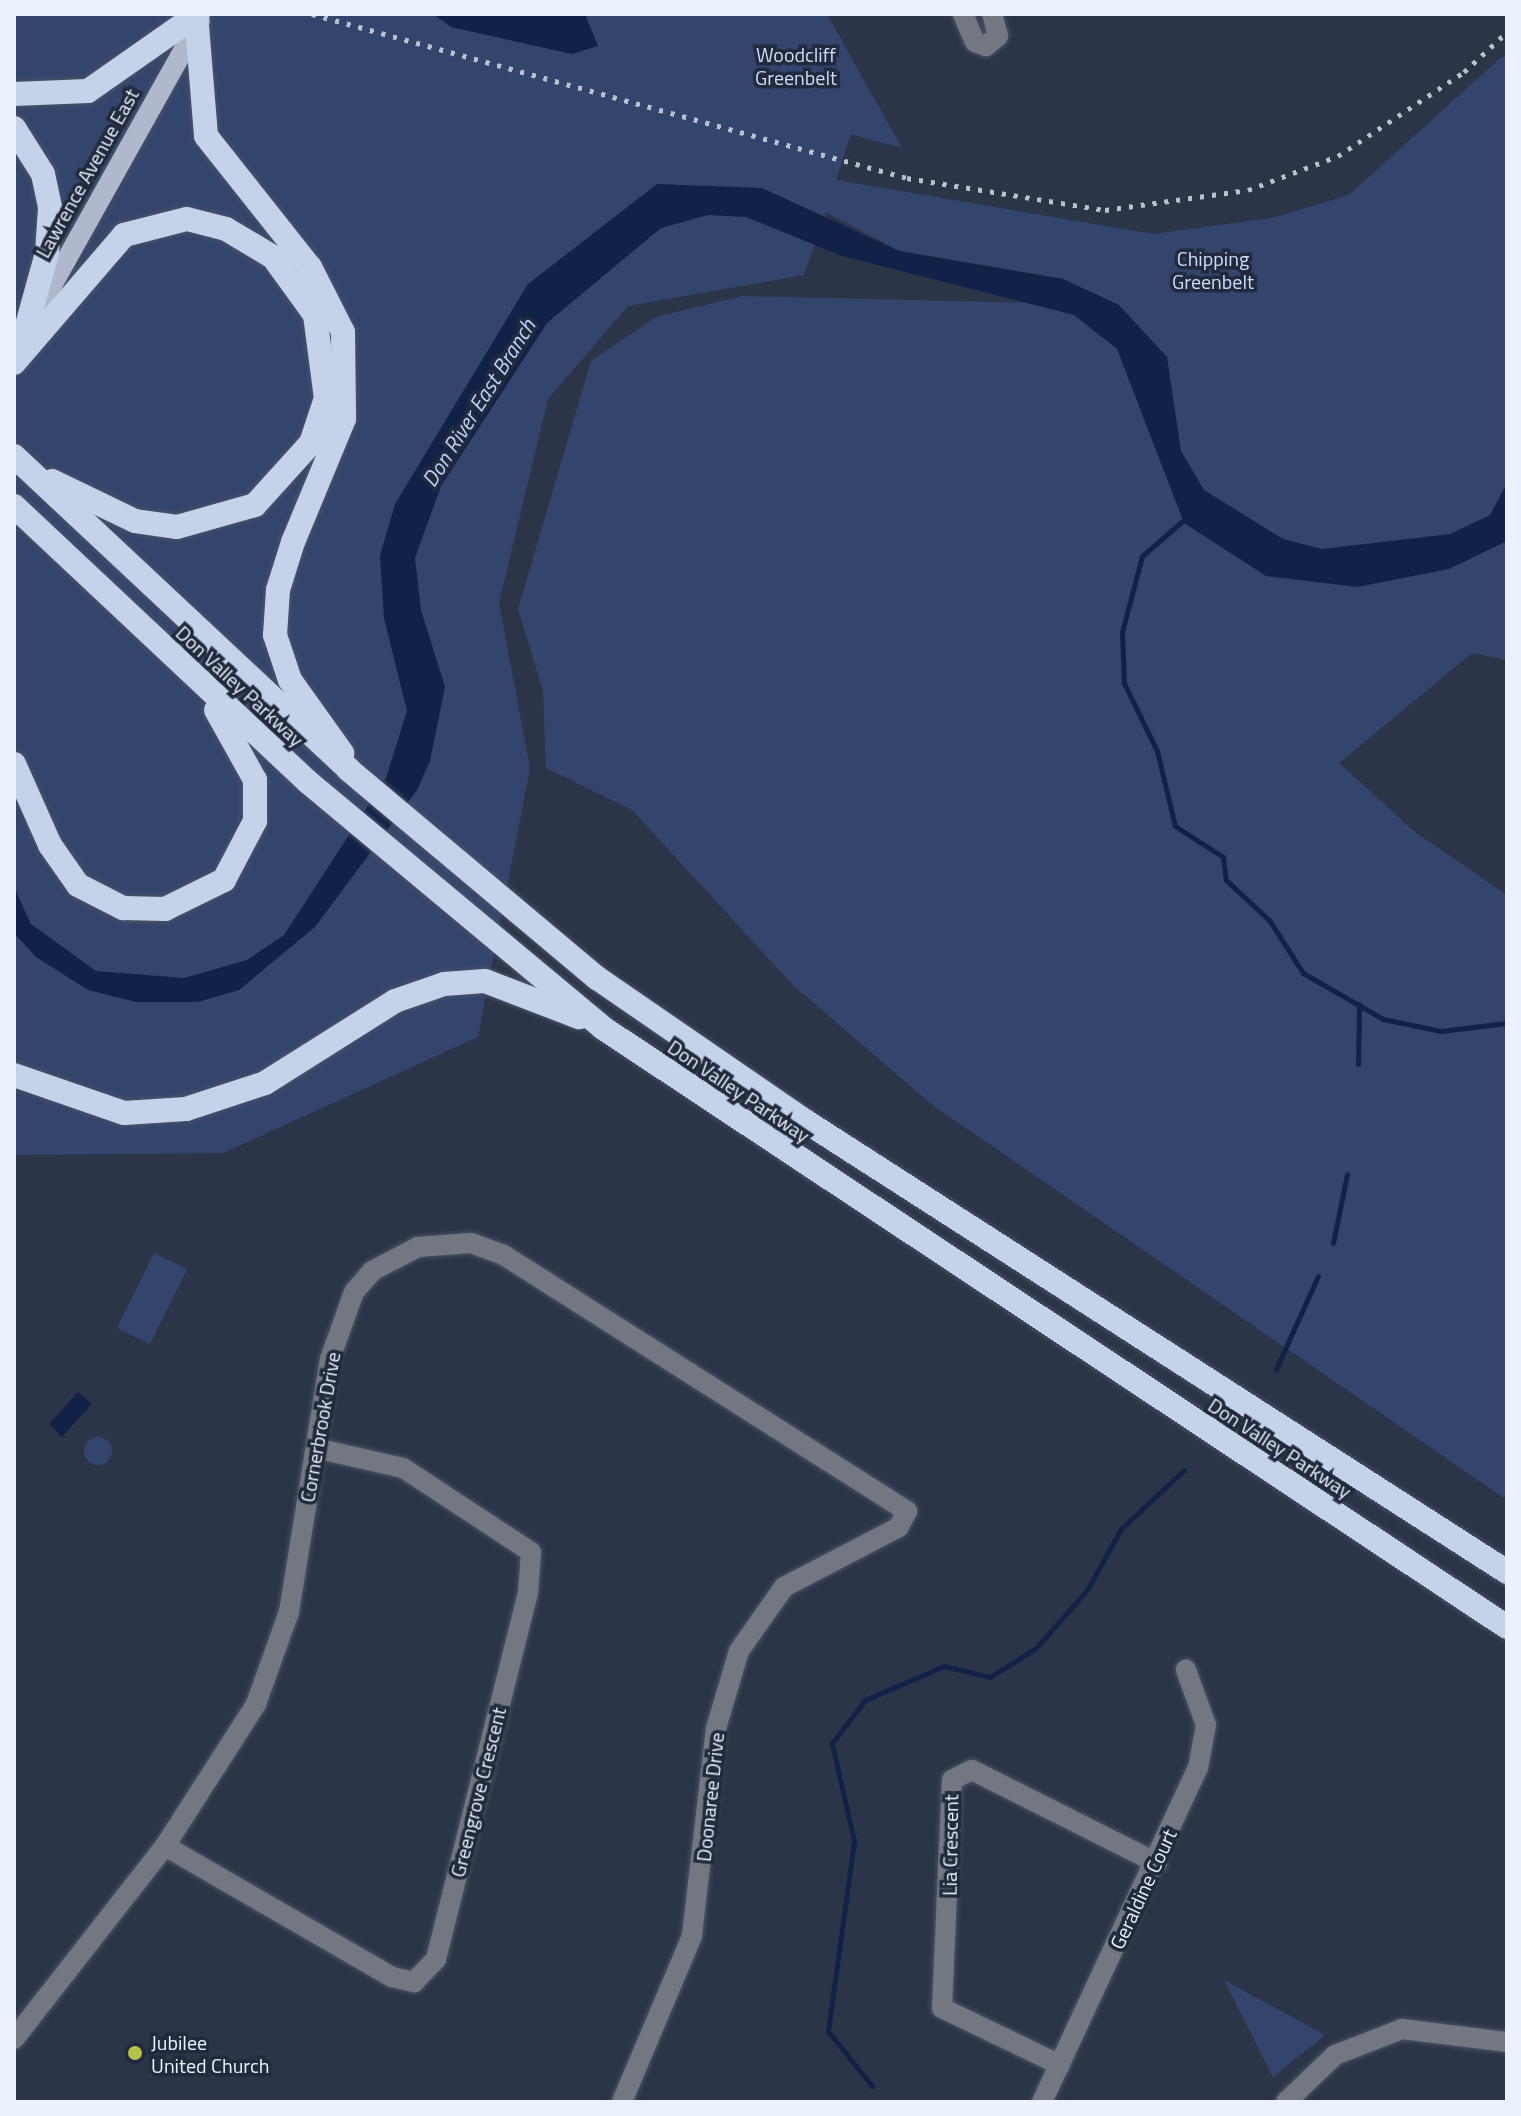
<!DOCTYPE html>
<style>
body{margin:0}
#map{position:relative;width:1521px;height:2116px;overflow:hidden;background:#2c3548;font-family:"Titillium Web",sans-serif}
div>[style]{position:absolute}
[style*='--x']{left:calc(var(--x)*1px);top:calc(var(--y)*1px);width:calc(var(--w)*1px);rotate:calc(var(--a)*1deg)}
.green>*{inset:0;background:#34456d}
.round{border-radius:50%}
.water>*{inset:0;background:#122147}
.stream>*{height:5px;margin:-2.5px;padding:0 2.5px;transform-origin:2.5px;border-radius:2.5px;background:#122147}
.roads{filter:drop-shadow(0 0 2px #4b5365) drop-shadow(0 0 2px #4b5365)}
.minor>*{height:20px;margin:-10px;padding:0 10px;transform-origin:10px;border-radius:10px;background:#727781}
.major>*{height:20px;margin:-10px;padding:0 10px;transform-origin:10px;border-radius:10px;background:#afb8cc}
.highway>*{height:24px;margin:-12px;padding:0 12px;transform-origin:12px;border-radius:12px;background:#c6d2ea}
.rail>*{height:5px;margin-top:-2.5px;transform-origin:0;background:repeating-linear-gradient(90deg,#b9c0ce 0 4px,transparent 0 12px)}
.dots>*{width:22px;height:22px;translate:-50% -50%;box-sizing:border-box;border:4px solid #222b3d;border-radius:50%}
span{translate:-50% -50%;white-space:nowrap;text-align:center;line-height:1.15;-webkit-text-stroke:7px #222b3d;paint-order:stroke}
.park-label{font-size:20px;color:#cfdcf9}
.street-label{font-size:20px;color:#ebf1fd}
.poi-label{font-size:20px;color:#ebf1fd}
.left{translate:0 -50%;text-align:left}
.water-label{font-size:22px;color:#bed2fc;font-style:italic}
.frame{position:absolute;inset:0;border:16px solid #ebf1fd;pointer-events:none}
</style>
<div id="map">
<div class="green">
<div style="clip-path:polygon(14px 14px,827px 14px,902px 148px,851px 134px,836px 180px,1153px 234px,1272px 218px,1349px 195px,1507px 52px,1507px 660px,1472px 653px,1339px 763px,1415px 832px,1507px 895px,1507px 1500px,931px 1104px,792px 984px,632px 810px,546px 768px,543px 691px,518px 609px,591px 361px,656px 317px,742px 296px,1117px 305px,1063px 279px,899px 251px,826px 212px,804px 275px,628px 306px,548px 399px,499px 603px,530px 768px,478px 1037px,223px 1153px,14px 1155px)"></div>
<div style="clip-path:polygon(154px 1253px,187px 1269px,150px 1344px,117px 1328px)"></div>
<div class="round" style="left:84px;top:1437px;width:28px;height:28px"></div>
<div style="clip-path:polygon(1224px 1980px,1325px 2035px,1273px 2077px)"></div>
</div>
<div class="water">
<div style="clip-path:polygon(433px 14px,585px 14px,598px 46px,572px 54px,451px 27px)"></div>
<div style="clip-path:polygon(657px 184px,762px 188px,899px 251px,1063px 279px,1119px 305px,1167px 357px,1181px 451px,1204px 490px,1283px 539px,1322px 549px,1450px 534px,1490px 515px,1507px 483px,1507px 541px,1449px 569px,1357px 587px,1266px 576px,1184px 523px,1117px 349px,1074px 315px,842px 256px,746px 217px,708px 215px,661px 228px,547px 323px,441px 486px,415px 558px,421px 610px,445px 687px,430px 761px,417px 790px,315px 927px,239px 990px,198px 1002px,136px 1002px,88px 990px,36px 957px,14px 933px,14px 887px,31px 924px,96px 971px,184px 978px,247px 960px,284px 935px,386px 778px,407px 711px,384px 618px,380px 556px,395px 504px,528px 284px)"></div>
<div style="clip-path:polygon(78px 1392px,92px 1404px,62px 1437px,49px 1424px)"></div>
</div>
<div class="stream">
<div style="--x:1187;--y:517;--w:60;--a:139.1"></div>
<div style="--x:1142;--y:556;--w:79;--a:104.7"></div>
<div style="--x:1122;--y:632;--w:51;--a:87.8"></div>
<div style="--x:1124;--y:683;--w:76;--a:64.1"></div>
<div style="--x:1157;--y:751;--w:77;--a:76.5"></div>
<div style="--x:1175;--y:826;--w:57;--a:32.9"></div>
<div style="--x:1223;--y:857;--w:23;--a:83"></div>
<div style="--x:1226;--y:880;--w:60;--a:43"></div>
<div style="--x:1270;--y:921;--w:62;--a:57.6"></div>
<div style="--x:1303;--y:973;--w:92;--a:29.9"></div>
<div style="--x:1383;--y:1019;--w:59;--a:11.7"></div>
<div style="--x:1441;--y:1031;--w:66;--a:-6.9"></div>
<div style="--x:1358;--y:1064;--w:60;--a:-89"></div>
<div style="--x:1333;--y:1243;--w:70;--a:-78.5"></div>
<div style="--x:1276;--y:1369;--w:102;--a:-65.7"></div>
<div style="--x:872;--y:2086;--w:70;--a:-128.7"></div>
<div style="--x:828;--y:2031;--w:192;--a:-82.2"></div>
<div style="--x:854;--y:1841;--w:100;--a:-102.7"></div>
<div style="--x:832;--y:1743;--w:54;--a:-52.5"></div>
<div style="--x:865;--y:1700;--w:86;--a:-23.3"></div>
<div style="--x:944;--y:1666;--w:47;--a:13.4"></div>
<div style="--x:990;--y:1677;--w:54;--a:-32.2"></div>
<div style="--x:1036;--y:1648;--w:77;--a:-48.7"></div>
<div style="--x:1087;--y:1590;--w:70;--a:-60.9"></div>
<div style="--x:1121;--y:1529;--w:86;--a:-43.1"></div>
</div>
<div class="roads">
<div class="minor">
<div style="--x:963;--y:14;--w:30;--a:67"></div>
<div style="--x:975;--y:42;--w:12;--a:20"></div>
<div style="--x:986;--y:46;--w:16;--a:-40"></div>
<div style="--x:998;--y:36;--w:23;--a:-105"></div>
<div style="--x:165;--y:1846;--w:262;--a:30"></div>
<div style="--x:392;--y:1977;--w:23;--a:13"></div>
<div style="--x:414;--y:1982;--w:32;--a:-46"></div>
<div style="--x:436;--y:1959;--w:377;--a:-75.9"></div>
<div style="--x:528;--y:1593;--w:41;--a:-85.8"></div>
<div style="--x:531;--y:1552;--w:153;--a:-146.7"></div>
<div style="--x:403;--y:1468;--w:89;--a:-167.1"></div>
<div style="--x:14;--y:2039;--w:245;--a:-52"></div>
<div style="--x:165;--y:1846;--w:169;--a:-57.3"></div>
<div style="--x:256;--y:1704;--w:98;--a:-70.3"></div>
<div style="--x:289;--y:1612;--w:256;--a:-80.8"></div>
<div style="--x:330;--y:1359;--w:71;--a:-70.3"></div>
<div style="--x:354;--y:1292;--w:28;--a:-49"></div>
<div style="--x:372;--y:1271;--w:52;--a:-27.6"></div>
<div style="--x:418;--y:1247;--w:53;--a:-4.3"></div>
<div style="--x:471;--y:1243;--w:33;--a:20"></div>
<div style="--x:502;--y:1254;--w:480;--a:32.4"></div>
<div style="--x:907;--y:1511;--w:18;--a:117"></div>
<div style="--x:899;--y:1527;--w:130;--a:152.4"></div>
<div style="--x:784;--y:1587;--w:78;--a:125.1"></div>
<div style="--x:739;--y:1651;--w:80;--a:106.6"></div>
<div style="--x:716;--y:1728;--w:209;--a:96.6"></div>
<div style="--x:692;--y:1936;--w:180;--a:112.9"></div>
<div style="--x:1060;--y:2065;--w:131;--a:-154.2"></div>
<div style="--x:942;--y:2008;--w:228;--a:-87.5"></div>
<div style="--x:952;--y:1780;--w:22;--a:-27"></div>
<div style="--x:972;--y:1770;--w:207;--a:26.7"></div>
<div style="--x:1042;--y:2102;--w:369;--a:-65"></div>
<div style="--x:1198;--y:1768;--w:44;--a:-79.5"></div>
<div style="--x:1206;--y:1725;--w:59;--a:-110"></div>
<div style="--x:1286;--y:2102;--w:68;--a:-43.8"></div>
<div style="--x:1335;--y:2055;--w:72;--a:-21.2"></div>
<div style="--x:1402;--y:2029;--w:106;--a:7.1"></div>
</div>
<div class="major">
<div style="--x:36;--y:314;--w:336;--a:-60.8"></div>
</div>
<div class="highway">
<div style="--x:197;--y:26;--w:110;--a:85.3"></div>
<div style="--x:206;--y:136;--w:167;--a:51.6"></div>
<div style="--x:310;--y:267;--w:73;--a:63.1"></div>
<div style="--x:343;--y:332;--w:87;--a:89.3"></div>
<div style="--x:344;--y:419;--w:133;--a:112.5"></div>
<div style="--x:293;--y:542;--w:50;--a:107.4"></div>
<div style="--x:278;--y:590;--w:45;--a:93.8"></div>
<div style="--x:275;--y:635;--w:47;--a:71.6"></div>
<div style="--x:290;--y:680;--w:90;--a:54.5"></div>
<div style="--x:14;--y:94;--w:74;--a:-2.3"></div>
<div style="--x:88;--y:91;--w:134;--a:-35"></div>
<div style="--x:14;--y:128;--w:54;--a:57.8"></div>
<div style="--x:43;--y:174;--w:35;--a:78"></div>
<div style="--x:50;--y:208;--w:45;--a:93.8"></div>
<div style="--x:47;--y:253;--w:86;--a:105.5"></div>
<div style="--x:14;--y:363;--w:169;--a:-49.3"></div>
<div style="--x:124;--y:235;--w:65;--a:-14.3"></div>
<div style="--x:187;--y:219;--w:40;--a:14.4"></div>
<div style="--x:226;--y:229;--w:55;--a:30.8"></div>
<div style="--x:273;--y:257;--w:72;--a:54.1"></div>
<div style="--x:315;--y:315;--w:84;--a:82.5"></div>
<div style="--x:326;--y:398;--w:47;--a:108.4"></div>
<div style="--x:311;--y:443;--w:84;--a:132.1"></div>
<div style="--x:255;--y:505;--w:81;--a:164.2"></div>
<div style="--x:177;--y:527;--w:42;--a:-171.9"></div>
<div style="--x:135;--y:521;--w:92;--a:-154.3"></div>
<div style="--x:14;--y:456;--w:459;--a:43.1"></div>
<div style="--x:349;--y:770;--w:324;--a:40"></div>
<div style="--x:597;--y:978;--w:249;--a:34.5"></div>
<div style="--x:802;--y:1119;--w:838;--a:32.72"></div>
<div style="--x:14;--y:506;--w:403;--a:43.2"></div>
<div style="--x:308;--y:782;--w:384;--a:39.8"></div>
<div style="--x:603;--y:1028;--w:1084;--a:33.53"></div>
<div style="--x:14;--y:764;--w:89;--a:66"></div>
<div style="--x:50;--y:845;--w:49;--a:55"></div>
<div style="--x:78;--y:885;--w:51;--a:27.1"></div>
<div style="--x:123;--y:908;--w:42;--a:1.4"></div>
<div style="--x:165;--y:909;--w:66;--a:-26.2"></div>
<div style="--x:224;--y:880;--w:67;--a:-62.3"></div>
<div style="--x:255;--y:821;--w:41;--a:-90"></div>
<div style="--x:255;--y:780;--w:80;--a:-119.1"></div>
<div style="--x:14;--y:1075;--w:116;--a:19.1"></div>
<div style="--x:124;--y:1113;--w:62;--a:-3.7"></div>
<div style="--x:186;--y:1109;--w:83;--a:-18.2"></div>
<div style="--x:265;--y:1083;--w:154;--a:-32.2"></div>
<div style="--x:395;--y:1001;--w:52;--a:-19.1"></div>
<div style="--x:444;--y:984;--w:41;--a:-4.2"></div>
<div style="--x:485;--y:981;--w:101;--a:21"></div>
</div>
</div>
<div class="rail">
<div style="--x:312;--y:14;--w:617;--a:15.41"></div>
<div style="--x:907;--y:178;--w:201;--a:9.2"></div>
<div style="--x:1105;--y:210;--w:144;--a:-8"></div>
<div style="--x:1248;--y:190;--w:96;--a:-20.7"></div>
<div style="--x:1338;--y:156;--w:151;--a:-33.7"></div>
<div style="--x:1464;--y:72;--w:59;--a:-42.9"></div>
</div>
<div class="dots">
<div style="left:135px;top:2053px;background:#b4c24a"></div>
</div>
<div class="park-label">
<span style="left:796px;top:66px">Woodcliff<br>Greenbelt</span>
<span style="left:1213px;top:270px">Chipping<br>Greenbelt</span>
</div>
<div class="street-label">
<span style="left:87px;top:173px;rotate:-61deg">Lawrence Avenue East</span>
<span style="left:240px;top:686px;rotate:43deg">Don Valley Parkway</span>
<span style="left:739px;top:1091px;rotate:34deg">Don Valley Parkway</span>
<span style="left:320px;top:1427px;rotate:-80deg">Cornerbrook Drive</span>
<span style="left:1280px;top:1448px;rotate:33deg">Don Valley Parkway</span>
<span style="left:478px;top:1792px;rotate:-76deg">Greengrove Crescent</span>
<span style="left:710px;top:1797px;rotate:-84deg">Doonaree Drive</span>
<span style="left:950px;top:1845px;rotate:-89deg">Lia Crescent</span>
<span style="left:1143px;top:1889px;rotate:-65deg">Geraldine Court</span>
</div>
<div class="poi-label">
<span class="left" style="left:151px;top:2054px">Jubilee<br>United Church</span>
</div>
<div class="water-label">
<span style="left:479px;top:403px;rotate:-58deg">Don River East Branch</span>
</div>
<div class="frame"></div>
</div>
